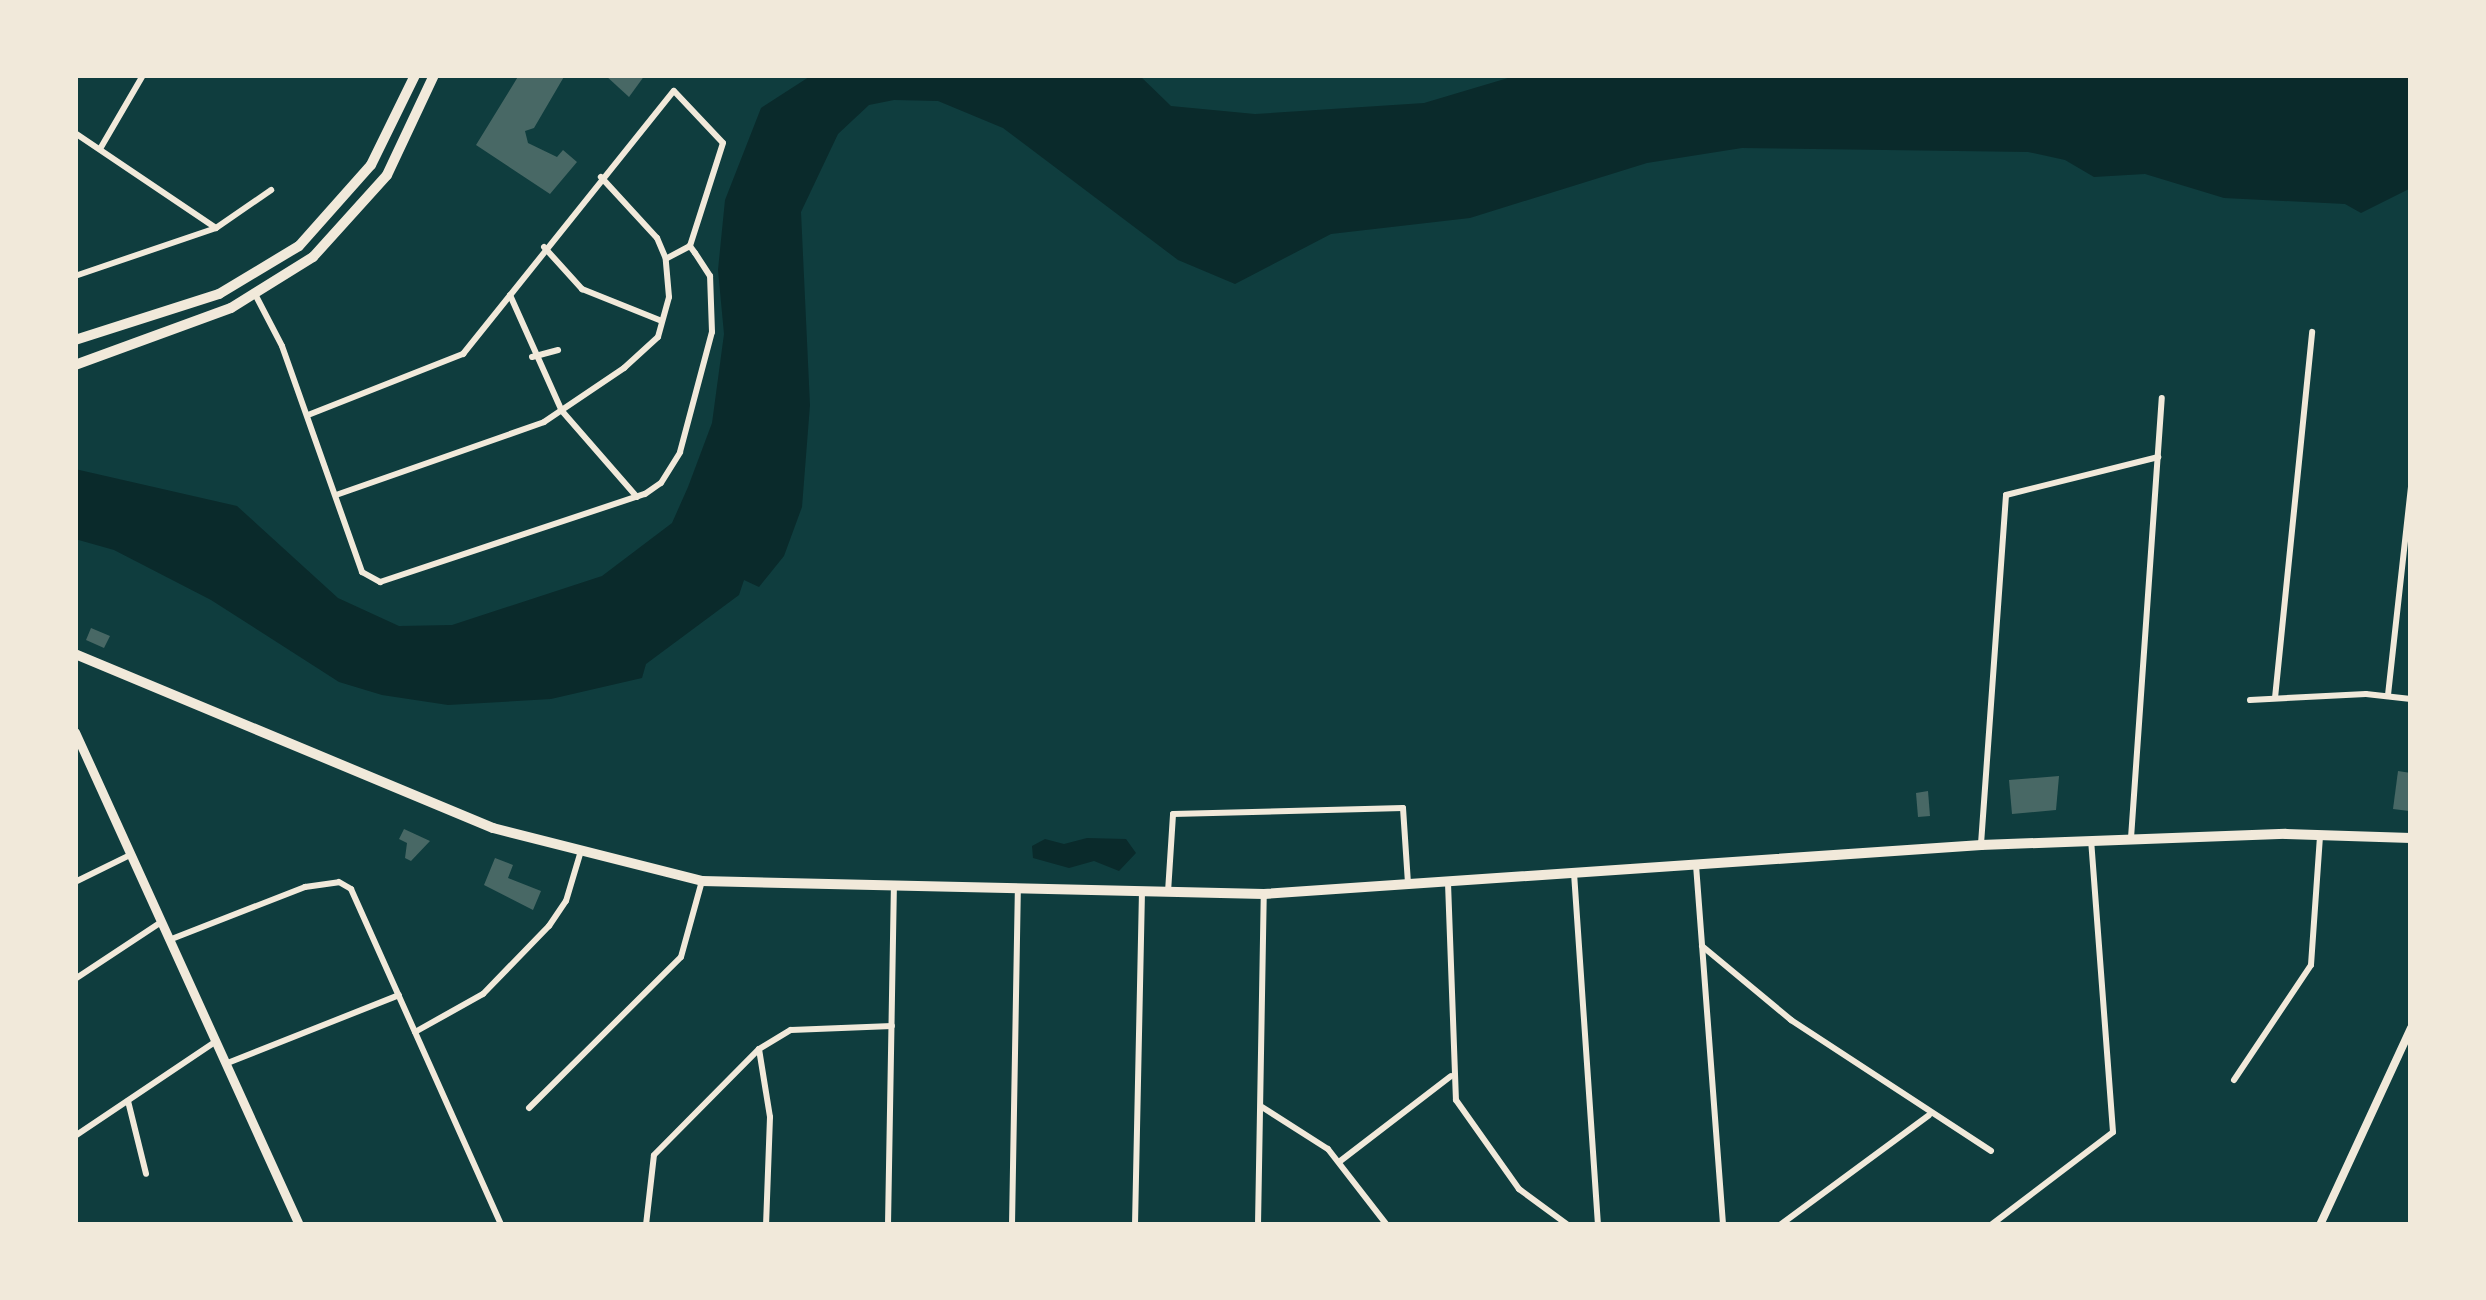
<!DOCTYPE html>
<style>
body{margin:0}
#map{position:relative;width:2486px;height:1300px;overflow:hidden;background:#0f3d3e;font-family:"Noto Serif",serif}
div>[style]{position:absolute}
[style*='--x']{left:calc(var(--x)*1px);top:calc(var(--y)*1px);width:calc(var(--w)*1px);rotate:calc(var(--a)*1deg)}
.water>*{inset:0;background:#0a2a2b}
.building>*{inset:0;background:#486865}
.minor>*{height:6px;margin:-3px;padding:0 3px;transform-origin:3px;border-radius:3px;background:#f1e9da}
.tertiary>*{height:8px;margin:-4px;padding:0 4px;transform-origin:4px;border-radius:4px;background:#f1e9da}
.secondary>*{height:9px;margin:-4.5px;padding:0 4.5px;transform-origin:4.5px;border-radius:4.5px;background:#f1e9da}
.primary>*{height:10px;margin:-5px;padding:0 5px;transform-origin:5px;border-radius:5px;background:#f1e9da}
.trunk>*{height:10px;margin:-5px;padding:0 5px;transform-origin:5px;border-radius:5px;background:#f1e9da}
span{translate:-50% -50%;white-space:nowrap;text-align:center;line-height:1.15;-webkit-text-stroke:8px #f1e9da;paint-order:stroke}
.frame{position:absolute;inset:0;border:78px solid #f1e9da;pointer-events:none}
</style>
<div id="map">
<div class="water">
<div style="clip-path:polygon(812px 75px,1139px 75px,1171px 106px,1255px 114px,1424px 103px,1518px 75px,2411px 75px,2411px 188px,2361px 213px,2345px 204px,2224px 198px,2145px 174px,2094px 177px,2065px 160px,2028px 152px,1742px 148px,1647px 163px,1470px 218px,1331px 234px,1235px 284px,1178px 260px,1003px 128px,938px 101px,894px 100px,869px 105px,838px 134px,801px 212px,810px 405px,802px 507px,784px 556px,759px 587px,744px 580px,739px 595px,646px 664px,642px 678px,551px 699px,448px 705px,382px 695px,339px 682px,211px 600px,114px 550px,75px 539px,75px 469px,237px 506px,338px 598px,399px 626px,452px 625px,602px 576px,672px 523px,688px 487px,712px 423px,724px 334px,718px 270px,725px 200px,761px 108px)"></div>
<div style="clip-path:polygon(1087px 838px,1126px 839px,1136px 853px,1119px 871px,1094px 861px,1069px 868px,1033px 858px,1032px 846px,1045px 839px,1064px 844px)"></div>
</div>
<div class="building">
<div style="clip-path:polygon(519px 75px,565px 75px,534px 128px,525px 131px,528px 143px,557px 157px,563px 150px,577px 162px,550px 194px,476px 145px)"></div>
<div style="clip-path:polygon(605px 75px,645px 75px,629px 97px)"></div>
<div style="clip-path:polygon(91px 628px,110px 636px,104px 648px,86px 640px)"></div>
<div style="clip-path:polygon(2398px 771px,2411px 773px,2409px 811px,2393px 809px)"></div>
<div style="clip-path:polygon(2059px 776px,2056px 810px,2012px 814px,2009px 780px)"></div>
<div style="clip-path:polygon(1928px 791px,1930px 816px,1918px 817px,1916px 793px)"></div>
<div style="clip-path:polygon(404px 829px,430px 841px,411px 861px,405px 858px,407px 843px,399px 839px)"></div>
<div style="clip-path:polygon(495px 858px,513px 865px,508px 878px,541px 891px,533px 910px,484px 885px)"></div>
</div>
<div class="minor">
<div style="--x:75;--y:133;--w:170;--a:34"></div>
<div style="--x:100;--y:149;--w:86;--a:-59.8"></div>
<div style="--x:544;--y:247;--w:57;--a:47.9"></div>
<div style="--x:582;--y:289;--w:86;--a:21.8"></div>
<div style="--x:75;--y:276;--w:149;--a:-18.8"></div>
<div style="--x:216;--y:228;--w:67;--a:-34.6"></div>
<div style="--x:510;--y:295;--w:127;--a:65.9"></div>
<div style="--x:562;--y:411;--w:114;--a:48.9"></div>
<div style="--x:256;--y:296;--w:56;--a:62.5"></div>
<div style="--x:282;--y:346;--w:240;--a:70.5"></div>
<div style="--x:362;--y:572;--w:21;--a:29"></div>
<div style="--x:380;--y:582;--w:279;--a:-18.4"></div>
<div style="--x:645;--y:494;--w:19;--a:-35"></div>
<div style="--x:661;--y:483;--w:36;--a:-58"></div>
<div style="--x:680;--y:452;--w:124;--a:-75.1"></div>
<div style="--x:712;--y:332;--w:56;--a:-92"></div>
<div style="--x:710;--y:276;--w:27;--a:-123"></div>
<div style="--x:695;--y:253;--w:9;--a:-126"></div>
<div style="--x:690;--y:246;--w:27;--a:152"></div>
<div style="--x:532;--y:357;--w:27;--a:-15"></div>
<div style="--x:308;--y:415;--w:167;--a:-21.5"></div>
<div style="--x:463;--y:354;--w:337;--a:-51.3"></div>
<div style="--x:674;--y:91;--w:71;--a:46.7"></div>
<div style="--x:723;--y:143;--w:108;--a:107.8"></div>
<div style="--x:336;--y:495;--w:220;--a:-19.3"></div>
<div style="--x:544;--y:422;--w:97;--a:-34"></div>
<div style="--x:624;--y:368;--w:46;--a:-42.4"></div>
<div style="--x:658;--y:337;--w:41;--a:-74.6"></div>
<div style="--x:669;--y:297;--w:38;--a:-95"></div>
<div style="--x:666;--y:259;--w:23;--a:-113"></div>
<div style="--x:657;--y:238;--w:83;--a:-132.6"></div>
<div style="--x:2388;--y:695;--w:209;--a:-83.7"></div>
<div style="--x:2275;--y:698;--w:368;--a:-84.2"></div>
<div style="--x:2250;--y:700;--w:116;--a:-3"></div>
<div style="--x:2366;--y:694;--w:45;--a:6.3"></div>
<div style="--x:2131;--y:838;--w:441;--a:-86"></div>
<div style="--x:1981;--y:844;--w:350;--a:-85.9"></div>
<div style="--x:2006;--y:495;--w:157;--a:-14"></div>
<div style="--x:1696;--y:865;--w:361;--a:85.7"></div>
<div style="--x:1574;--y:873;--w:353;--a:86.1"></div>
<div style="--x:75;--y:882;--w:61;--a:-26.1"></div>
<div style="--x:1448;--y:883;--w:217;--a:87.9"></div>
<div style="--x:1456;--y:1100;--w:109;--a:54.7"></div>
<div style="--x:1519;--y:1189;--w:61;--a:36.3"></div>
<div style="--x:1168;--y:892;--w:78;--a:-86.3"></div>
<div style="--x:1173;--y:814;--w:230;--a:-1.5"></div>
<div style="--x:1403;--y:808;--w:76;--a:86.2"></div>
<div style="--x:169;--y:940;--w:146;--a:-21.3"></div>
<div style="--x:305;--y:887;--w:34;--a:-8"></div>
<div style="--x:339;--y:882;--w:14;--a:30"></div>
<div style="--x:351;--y:889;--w:368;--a:65.9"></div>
<div style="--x:1702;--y:946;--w:116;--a:39.7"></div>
<div style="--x:1791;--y:1020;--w:239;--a:33.2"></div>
<div style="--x:75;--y:979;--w:103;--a:-33.5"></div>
<div style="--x:415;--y:1032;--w:78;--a:-29.2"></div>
<div style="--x:483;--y:994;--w:95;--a:-45.9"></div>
<div style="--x:549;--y:926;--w:30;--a:-56"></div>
<div style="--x:566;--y:901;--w:49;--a:-73.4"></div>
<div style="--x:759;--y:1049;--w:69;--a:80.8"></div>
<div style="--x:770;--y:1117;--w:108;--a:92.1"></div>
<div style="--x:225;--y:1064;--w:187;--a:-21.6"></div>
<div style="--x:2234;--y:1080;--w:138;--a:-56.2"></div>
<div style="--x:2311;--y:965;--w:130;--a:-86"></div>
<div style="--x:128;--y:1101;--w:75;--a:76.1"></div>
<div style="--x:1262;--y:1107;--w:78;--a:32.5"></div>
<div style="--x:1328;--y:1149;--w:96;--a:52.2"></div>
<div style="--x:529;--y:1108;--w:214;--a:-44.8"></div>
<div style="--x:681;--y:957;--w:79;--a:-74.6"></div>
<div style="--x:75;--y:1136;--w:169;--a:-33.9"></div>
<div style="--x:1339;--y:1162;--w:141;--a:-37.5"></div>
<div style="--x:646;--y:1225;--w:70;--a:-83.5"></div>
<div style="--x:654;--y:1155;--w:149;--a:-45.3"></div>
<div style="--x:759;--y:1049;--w:37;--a:-31"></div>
<div style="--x:791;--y:1030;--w:101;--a:-2.3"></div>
<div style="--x:888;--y:1225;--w:339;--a:-89"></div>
<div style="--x:1012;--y:1225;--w:336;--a:-89"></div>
<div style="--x:1135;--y:1225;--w:333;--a:-88.8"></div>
<div style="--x:1258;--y:1225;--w:331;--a:-89"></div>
<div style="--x:1780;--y:1225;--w:185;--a:-36.4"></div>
<div style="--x:1991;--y:1225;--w:153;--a:-37.3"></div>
<div style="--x:2113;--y:1132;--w:292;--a:-94.3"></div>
</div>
<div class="tertiary">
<div style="--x:2320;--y:1225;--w:217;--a:-65.2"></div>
</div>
<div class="secondary">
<div style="--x:75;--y:732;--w:542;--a:65.56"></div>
</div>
<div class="primary">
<div style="--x:75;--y:654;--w:453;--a:22.6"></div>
<div style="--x:493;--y:828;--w:216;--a:14.2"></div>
<div style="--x:702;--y:881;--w:562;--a:1.33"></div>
<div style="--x:1264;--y:894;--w:719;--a:-3.91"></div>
<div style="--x:1981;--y:845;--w:305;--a:-2.1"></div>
<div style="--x:2286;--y:834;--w:125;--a:1.8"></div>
</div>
<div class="trunk">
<div style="--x:75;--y:340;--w:151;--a:-17.7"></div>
<div style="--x:219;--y:294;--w:93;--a:-31"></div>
<div style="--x:299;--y:246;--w:108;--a:-48.4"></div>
<div style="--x:371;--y:165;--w:100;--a:-63.9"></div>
<div style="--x:75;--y:365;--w:166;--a:-20.1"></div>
<div style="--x:231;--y:308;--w:97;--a:-31.9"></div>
<div style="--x:313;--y:257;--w:110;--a:-47.9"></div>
<div style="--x:387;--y:175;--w:110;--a:-64.8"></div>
</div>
<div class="frame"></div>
</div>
